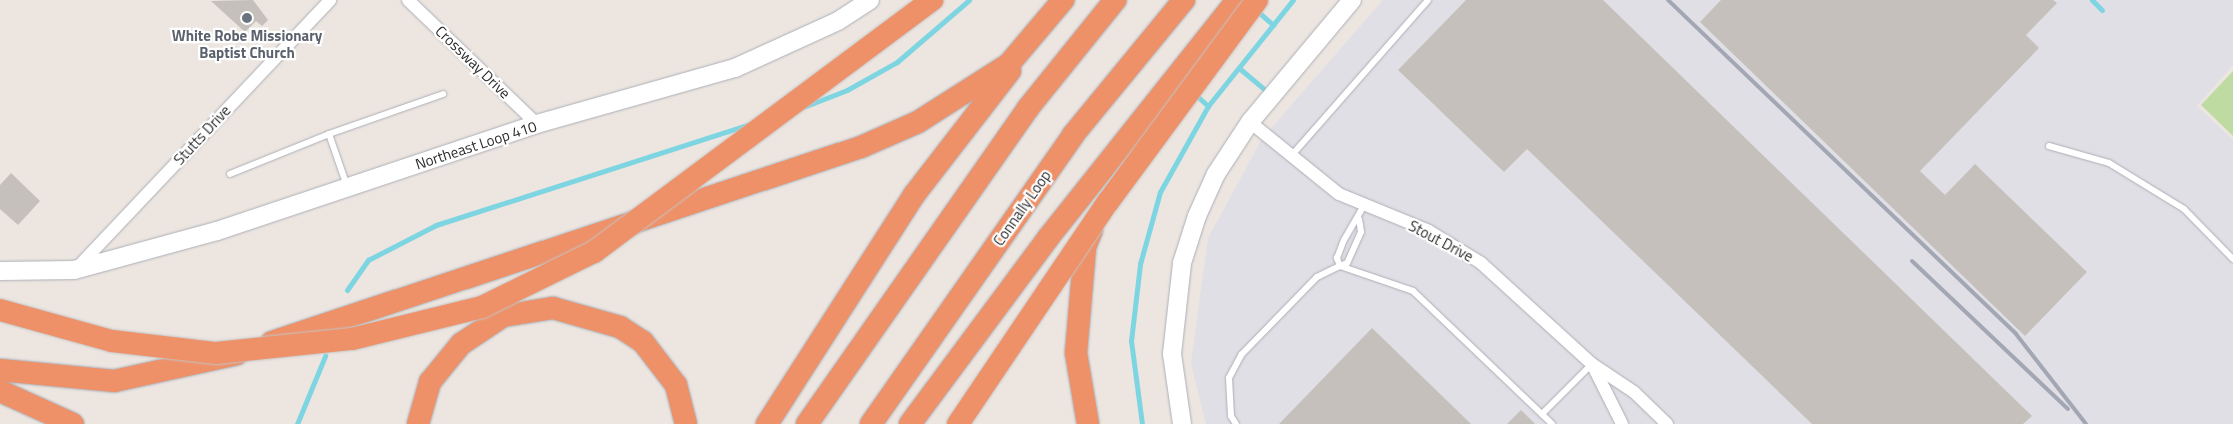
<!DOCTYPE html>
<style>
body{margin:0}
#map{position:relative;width:2233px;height:424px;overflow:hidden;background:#ece5e0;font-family:"Titillium Web",sans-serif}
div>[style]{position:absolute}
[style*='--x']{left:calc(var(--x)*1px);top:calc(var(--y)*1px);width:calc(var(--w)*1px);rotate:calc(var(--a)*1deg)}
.industrial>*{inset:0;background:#e0dfe5}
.green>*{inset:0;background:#bedca2}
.stream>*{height:5px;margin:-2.5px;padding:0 2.5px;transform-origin:2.5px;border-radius:2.5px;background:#7ed5e2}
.building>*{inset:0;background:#c5c0bb}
.roads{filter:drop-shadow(0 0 1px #acafb6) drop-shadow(0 0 1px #acafb6)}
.service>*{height:6px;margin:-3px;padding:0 3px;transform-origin:3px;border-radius:3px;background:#fff}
.minor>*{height:12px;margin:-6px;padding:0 6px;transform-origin:6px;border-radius:6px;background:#fff}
.secondary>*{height:18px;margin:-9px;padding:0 9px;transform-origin:9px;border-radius:9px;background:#fff}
.motorway>*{height:22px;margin:-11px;padding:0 11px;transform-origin:11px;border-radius:11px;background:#ee9169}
.rail>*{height:4px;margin:-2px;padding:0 2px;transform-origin:2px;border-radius:2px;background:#a3a7b4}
.bridges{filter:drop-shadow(0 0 1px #c4c4c4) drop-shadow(0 0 1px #c4c4c4)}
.motorway-bridge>*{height:22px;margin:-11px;padding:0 11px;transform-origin:11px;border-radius:11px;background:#ee9169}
.dots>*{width:14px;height:14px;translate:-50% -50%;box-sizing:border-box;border:2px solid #fff;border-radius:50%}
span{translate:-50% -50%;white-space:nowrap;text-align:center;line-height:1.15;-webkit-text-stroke:4.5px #fff;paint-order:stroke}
.worship-label{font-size:15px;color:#5b616d;font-weight:700}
.street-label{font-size:15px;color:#2c2c2c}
</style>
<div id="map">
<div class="industrial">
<div style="clip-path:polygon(1383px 0,2233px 0,2233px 65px,2197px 106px,2233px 140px,2233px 424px,1206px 424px,1191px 364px,1208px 238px,1262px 139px)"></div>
</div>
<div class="green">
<div style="clip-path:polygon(2233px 71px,2233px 136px,2201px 105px)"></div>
</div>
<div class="stream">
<div style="--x:2092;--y:0;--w:14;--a:45"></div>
<div style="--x:1256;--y:10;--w:23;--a:41"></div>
<div style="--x:1239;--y:68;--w:34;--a:40"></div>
<div style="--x:1195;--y:94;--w:18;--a:43"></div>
<div style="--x:806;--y:106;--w:44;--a:-21.3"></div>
<div style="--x:847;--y:90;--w:57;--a:-29.2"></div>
<div style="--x:897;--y:62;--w:95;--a:-40.7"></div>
<div style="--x:347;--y:290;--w:37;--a:-55"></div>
<div style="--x:368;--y:260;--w:76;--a:-27.2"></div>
<div style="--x:436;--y:225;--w:328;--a:-17.8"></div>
<div style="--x:297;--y:424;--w:74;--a:-67.6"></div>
<div style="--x:1142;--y:424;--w:84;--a:-97.5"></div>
<div style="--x:1131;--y:341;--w:78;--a:-83.3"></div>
<div style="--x:1140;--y:264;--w:75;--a:-74.5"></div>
<div style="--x:1160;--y:192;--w:98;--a:-60.8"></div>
<div style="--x:1208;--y:106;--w:136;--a:-51.3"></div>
</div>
<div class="building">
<div style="clip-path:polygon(253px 0,268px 20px,262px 26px,256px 21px,245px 32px,211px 1px)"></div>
<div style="clip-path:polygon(1466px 0,1603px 0,2032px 416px,2023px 424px,1812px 424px,1527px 149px,1504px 172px,1398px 70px)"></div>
<div style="clip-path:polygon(1721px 0,2053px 0,2057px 3px,2026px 35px,2039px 48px,1920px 171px,1945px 195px,1975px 164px,2087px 272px,2025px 336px,1700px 22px)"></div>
<div style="clip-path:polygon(11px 173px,40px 201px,18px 225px,0 209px,0 185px)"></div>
<div style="clip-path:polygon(1372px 328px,1471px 424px,1279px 424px)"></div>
<div style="clip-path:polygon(1521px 410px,1535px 424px,1507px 424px)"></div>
</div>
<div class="roads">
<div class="service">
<div style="--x:2049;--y:146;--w:62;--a:15.8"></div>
<div style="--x:2109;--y:163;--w:88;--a:31.5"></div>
<div style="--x:2184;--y:209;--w:70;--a:45.6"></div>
<div style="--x:1292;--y:155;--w:206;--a:-48.7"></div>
<div style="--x:230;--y:174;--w:107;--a:-22"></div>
<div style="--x:347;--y:186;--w:55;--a:-109.1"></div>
<div style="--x:329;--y:134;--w:121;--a:-19.3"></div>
<div style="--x:1359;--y:219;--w:13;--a:81"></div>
<div style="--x:1361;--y:232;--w:34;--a:114"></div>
<div style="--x:1347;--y:263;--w:8;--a:157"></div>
<div style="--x:1340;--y:266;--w:9;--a:-111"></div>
<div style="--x:1337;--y:258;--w:19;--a:-69"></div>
<div style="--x:1344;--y:240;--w:39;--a:-60"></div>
<div style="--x:1542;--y:414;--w:71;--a:-45"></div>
<div style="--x:1236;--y:424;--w:9;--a:-122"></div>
<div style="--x:1231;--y:416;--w:38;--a:-93"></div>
<div style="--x:1229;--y:378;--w:27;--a:-62"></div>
<div style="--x:1242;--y:354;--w:107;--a:-45.8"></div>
<div style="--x:1317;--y:277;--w:25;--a:-26"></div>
<div style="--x:1340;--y:266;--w:77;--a:18.9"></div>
<div style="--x:1413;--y:291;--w:192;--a:43.7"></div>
</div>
<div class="minor">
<div style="--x:408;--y:0;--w:179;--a:43.9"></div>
<div style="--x:1250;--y:122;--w:114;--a:39"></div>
<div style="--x:1339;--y:194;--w:97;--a:22.3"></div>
<div style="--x:1429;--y:231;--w:61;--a:31.6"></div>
<div style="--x:1481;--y:263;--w:150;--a:42.3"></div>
<div style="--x:1592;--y:364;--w:50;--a:33.7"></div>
<div style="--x:1634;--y:392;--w:46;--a:44.1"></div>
<div style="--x:76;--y:269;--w:370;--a:-46.6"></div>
<div style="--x:1592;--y:364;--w:67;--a:63.4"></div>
</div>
<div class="secondary">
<div style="--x:0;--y:271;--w:74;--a:-0.8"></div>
<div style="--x:74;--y:270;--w:148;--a:-15.3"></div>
<div style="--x:217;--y:231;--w:337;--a:-18.5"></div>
<div style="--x:537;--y:124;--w:206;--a:-15.8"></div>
<div style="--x:735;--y:68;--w:113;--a:-24.5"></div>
<div style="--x:838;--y:21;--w:38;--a:-33"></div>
<div style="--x:1182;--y:424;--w:71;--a:-98.1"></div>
<div style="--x:1172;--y:354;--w:92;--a:-83.7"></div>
<div style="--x:1182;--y:263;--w:49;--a:-72.3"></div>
<div style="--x:1197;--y:216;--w:46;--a:-65.7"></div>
<div style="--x:1216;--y:174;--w:62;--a:-56.8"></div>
<div style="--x:1250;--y:122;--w:159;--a:-50.1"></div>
</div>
<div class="motorway">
<div style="--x:272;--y:342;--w:620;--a:-18.32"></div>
<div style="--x:861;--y:147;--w:62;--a:-23.7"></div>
<div style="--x:918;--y:122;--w:108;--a:-32.5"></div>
<div style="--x:1009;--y:64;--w:84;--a:-49.8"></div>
<div style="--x:0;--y:370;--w:115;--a:5.5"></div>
<div style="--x:114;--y:381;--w:126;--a:-12.4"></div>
<div style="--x:0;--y:391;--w:80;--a:24.3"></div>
<div style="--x:418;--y:424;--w:44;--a:-74.1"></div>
<div style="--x:430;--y:382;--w:49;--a:-50.8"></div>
<div style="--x:461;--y:344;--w:50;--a:-33.7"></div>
<div style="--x:503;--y:316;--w:51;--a:-9.1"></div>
<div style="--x:553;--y:308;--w:70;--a:15.8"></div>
<div style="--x:620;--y:327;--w:27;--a:33"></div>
<div style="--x:643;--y:342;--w:54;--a:52.5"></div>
<div style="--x:676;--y:385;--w:40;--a:75.6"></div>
<div style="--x:767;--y:424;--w:272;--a:-57.3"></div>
<div style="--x:914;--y:195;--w:157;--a:-52.3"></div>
<div style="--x:807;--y:424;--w:386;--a:-55"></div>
<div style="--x:1028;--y:108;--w:139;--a:-51.1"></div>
<div style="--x:871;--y:424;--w:353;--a:-55"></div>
<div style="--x:1073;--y:135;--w:175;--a:-50.6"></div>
<div style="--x:910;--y:424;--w:232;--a:-53.4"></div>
<div style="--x:1048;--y:238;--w:304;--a:-51.5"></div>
<div style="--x:1088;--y:424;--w:72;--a:-99.6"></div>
<div style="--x:1076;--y:353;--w:106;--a:-85.1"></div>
<div style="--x:1085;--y:247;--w:18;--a:-68"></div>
</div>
</div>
<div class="rail">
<div style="--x:1668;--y:0;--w:482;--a:43.8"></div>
<div style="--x:2016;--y:334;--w:114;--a:52.1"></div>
<div style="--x:1912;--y:261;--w:215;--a:43.5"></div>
</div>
<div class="bridges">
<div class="motorway-bridge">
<div style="--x:0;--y:310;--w:116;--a:15.5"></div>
<div style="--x:112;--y:341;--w:105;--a:6.6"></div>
<div style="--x:216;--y:353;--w:137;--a:-5.9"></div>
<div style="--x:352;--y:339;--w:134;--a:-13.8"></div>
<div style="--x:482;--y:307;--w:125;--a:-26.2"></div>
<div style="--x:594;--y:252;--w:422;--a:-36.7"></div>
<div style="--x:958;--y:424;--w:268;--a:-56"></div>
<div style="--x:1108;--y:202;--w:251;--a:-53.6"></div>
</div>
</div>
<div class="dots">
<div style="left:247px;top:18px;background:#6b7280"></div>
</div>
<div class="worship-label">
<span style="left:247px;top:44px">White Robe Missionary<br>Baptist Church</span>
</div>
<div class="street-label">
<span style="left:473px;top:62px;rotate:44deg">Crossway Drive</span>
<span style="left:202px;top:135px;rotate:-47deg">Stutts Drive</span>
<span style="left:476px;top:145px;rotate:-18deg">Northeast Loop 410</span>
<span style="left:1022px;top:208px;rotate:-55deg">Connally Loop</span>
<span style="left:1441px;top:241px;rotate:28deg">Stout Drive</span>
</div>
</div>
